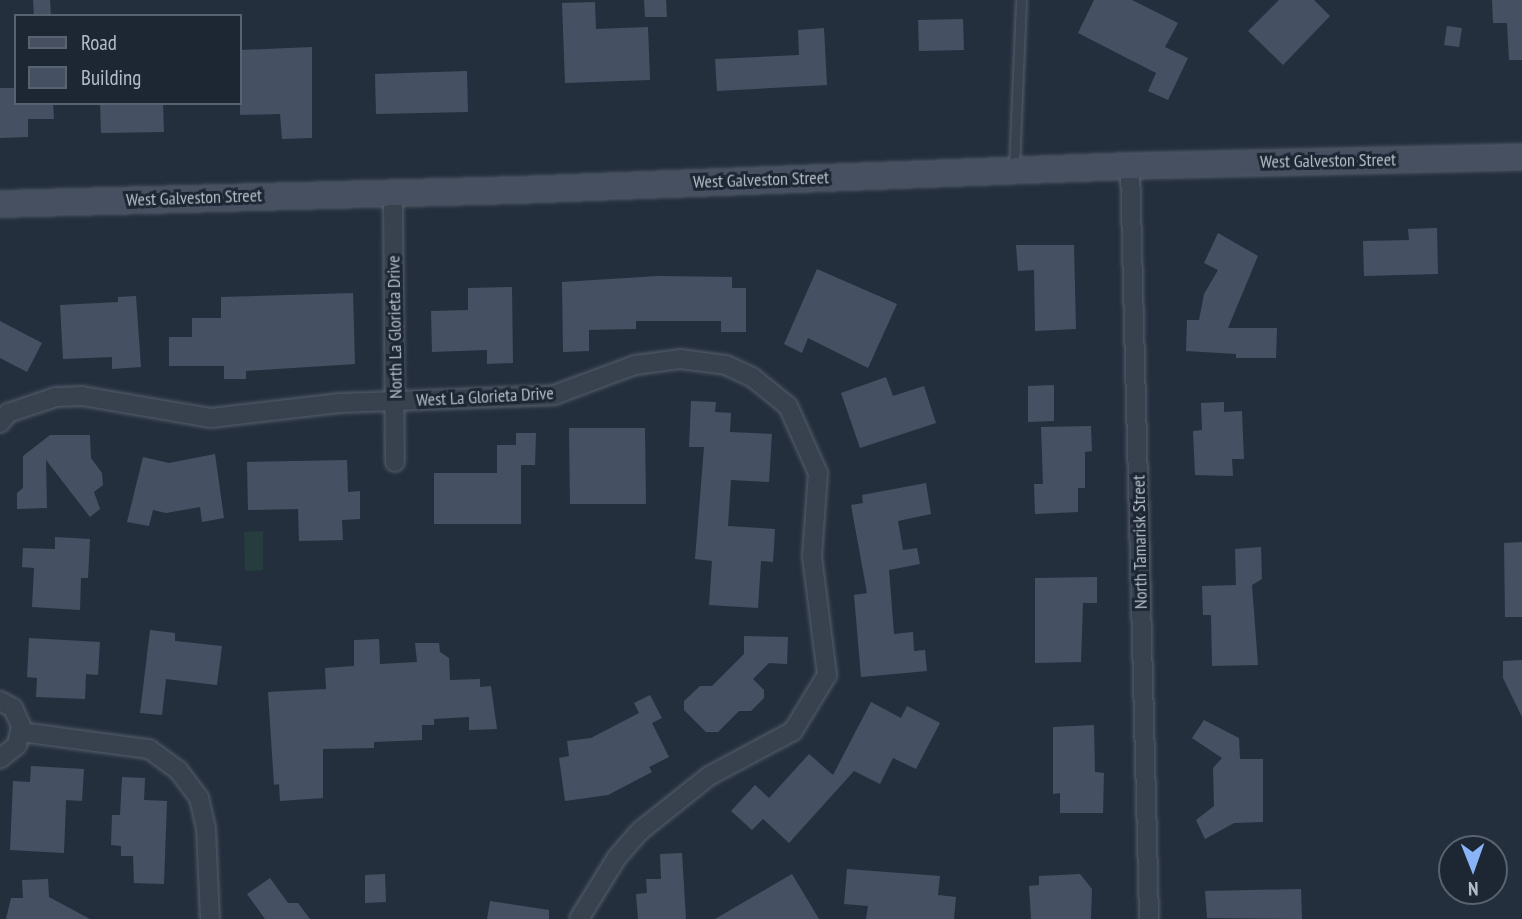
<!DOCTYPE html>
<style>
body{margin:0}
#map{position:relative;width:1522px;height:919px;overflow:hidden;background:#242f3e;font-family:"PT Sans Narrow",sans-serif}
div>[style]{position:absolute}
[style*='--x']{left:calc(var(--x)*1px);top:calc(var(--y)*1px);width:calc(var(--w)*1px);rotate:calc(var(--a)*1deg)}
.green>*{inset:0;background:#263c3f}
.building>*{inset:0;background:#455162}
.roads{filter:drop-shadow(0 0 2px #565f6c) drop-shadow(0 0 2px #565f6c)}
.lane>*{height:9px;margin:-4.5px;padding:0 4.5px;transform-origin:4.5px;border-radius:4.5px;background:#38414e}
.street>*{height:18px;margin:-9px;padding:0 9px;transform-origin:9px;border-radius:9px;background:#38414e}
.secondary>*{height:24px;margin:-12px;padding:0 12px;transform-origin:12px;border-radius:12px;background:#465061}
span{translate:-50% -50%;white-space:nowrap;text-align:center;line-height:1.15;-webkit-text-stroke:6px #1d2633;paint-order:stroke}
.street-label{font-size:18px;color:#b4bcc9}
.legend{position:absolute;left:14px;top:14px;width:228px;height:91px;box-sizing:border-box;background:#1d2633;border:2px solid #59626f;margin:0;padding:9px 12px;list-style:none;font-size:21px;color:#b4bcc9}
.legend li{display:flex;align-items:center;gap:14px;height:35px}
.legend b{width:35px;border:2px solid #59626f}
.north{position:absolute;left:1438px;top:835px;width:70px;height:70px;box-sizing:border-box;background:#1d2633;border:2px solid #59626f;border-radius:50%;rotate:179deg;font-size:19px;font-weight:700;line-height:28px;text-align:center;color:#b4bcc9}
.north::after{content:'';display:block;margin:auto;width:24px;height:32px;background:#8ab4f8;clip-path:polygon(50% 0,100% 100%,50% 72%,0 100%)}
</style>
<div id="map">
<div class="green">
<div style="clip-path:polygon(263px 531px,263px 570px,245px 571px,244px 532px)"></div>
</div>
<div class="building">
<div style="clip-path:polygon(33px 0,50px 0,51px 16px,34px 16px)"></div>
<div style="clip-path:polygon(644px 0,666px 0,667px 17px,645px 17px)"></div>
<div style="clip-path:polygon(1094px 0,1132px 0,1178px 23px,1165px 47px,1188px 58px,1168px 100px,1148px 91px,1156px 73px,1078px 33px)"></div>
<div style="clip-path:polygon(1279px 0,1314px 0,1330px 16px,1283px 65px,1248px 31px)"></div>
<div style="clip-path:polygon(1492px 0,1522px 0,1522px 60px,1509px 60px,1507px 23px,1493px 23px)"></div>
<div style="clip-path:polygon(595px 2px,596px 29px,648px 27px,650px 80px,565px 83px,562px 3px)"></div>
<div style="clip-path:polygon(963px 19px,964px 50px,919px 51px,918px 20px)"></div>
<div style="clip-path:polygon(1447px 26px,1462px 28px,1459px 47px,1444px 45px)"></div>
<div style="clip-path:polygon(824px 28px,827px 85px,717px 91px,715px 59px,799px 55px,798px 30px)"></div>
<div style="clip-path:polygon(312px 47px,312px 138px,282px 139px,280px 114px,240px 115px,240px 50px)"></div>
<div style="clip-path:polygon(467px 71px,468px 112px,376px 114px,375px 74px)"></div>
<div style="clip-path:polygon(0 88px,16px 88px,16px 103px,53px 103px,54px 119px,28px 119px,28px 137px,0 138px)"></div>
<div style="clip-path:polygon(100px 103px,163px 103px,164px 132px,101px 133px)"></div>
<div style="clip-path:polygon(1437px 228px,1438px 274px,1364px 276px,1363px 241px,1409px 240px,1408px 229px)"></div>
<div style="clip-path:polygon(1218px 233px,1258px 256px,1228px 328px,1277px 328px,1276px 358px,1236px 358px,1236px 354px,1186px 351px,1187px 320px,1199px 320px,1204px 294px,1218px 270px,1204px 263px)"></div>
<div style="clip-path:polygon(1016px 245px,1074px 245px,1076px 329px,1035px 331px,1034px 270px,1018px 271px)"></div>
<div style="clip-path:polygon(817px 269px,897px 304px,868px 368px,808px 338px,802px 353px,784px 344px)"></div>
<div style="clip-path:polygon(658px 276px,732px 277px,732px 288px,746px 288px,746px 332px,721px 332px,721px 321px,636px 321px,636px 329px,589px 330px,589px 351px,563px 352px,562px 282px)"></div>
<div style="clip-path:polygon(512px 287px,513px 363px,487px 364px,487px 350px,432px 352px,431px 311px,468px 310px,468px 288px)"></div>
<div style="clip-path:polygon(353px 293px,355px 364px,246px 371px,246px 379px,224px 379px,224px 366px,169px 366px,169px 337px,192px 337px,192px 318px,221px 318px,221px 297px)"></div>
<div style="clip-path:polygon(136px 296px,141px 367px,112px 369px,112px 357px,63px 359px,60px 305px,118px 302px,118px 297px)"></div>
<div style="clip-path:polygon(0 321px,42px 343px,27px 372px,0 358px)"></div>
<div style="clip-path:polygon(886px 377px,893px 396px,924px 386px,936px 423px,860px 448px,841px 393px)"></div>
<div style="clip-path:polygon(1054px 385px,1054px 421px,1028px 422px,1028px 386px)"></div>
<div style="clip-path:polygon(691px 401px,716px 402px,715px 412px,731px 413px,730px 432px,772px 434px,769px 482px,731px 480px,728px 526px,775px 529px,773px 562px,761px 561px,758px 608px,709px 605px,712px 561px,695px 559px,704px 447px,689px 447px)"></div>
<div style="clip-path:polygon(1224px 402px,1224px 412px,1242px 411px,1244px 459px,1232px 459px,1233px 476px,1195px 475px,1193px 431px,1202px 430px,1201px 403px)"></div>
<div style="clip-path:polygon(1091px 426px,1092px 451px,1085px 452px,1085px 488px,1078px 488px,1078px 512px,1035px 514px,1034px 484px,1043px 484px,1041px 427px)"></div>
<div style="clip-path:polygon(569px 428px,645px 428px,646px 504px,570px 504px)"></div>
<div style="clip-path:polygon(516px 433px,536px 433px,535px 465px,521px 465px,521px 524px,434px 524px,434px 473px,497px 473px,497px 445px,516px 445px)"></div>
<div style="clip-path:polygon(50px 435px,90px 435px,91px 458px,102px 473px,103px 485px,94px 492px,100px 509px,90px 517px,46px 460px,47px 508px,17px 509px,17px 493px,23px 488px,23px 456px)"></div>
<div style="clip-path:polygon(215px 454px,224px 518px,202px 522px,200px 507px,166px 513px,153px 510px,149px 526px,127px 522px,143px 457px,169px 463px)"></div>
<div style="clip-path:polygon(347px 460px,348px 492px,360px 491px,360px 519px,342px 520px,343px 540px,299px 541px,298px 509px,248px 510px,247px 462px)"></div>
<div style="clip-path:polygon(926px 483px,931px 514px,898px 521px,903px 550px,917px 548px,920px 564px,889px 570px,894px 634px,913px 632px,914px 651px,925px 650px,927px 671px,861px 677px,854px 595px,867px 593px,851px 505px,863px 503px,862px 495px)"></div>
<div style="clip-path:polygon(55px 537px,90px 539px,88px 578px,81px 578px,80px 610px,32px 607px,34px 568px,22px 567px,23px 548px,55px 549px)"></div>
<div style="clip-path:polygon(1522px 542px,1522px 617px,1505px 617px,1504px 543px)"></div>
<div style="clip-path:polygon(1261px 547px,1262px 579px,1252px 585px,1258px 665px,1212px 666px,1211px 615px,1203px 615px,1202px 586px,1236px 585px,1235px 549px)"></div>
<div style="clip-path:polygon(1097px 577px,1097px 603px,1083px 603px,1081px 662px,1035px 663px,1035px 578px)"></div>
<div style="clip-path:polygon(150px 630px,175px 633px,175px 641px,222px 646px,217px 685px,166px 679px,162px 715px,140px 713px)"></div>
<div style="clip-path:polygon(744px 636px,788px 637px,787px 664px,769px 663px,753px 679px,764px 690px,764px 698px,751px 711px,739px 711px,718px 732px,706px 732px,684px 710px,684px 701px,700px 686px,712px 686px,744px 654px)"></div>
<div style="clip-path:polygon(29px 638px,100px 642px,98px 675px,86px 674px,85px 699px,36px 697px,37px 678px,27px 677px)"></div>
<div style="clip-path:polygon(379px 639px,380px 664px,417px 662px,415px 643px,439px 643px,440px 652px,449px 658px,450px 680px,480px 679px,480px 687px,491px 686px,497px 729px,469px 730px,469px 717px,434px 719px,434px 725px,422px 725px,422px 740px,374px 742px,374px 748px,323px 749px,323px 798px,280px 801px,279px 784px,274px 785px,268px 692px,326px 689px,325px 668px,354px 666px,354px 640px)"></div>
<div style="clip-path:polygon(1522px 660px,1522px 717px,1503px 678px,1503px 661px)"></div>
<div style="clip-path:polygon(650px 695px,662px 718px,652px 723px,669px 757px,649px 767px,652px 772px,608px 795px,565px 801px,559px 758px,569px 756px,567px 741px,591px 738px,639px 713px,634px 703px)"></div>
<div style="clip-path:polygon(871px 702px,901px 718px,907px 706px,940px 723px,916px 769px,893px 758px,880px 784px,854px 771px,789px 843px,763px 819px,752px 830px,731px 811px,755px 785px,769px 798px,809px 754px,833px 775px)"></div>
<div style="clip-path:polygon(1204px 720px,1239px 738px,1240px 759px,1263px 759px,1263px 822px,1234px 823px,1205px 839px,1196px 820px,1214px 806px,1213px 768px,1222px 758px,1192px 738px)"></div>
<div style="clip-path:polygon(1094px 725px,1095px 772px,1104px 773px,1103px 813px,1060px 813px,1060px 793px,1053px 794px,1053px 727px)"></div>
<div style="clip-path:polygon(31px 766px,84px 769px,82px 801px,66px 800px,64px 853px,10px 850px,13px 781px,30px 782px)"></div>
<div style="clip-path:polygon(122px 777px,145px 778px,144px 800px,167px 801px,164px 884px,134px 883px,133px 856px,121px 856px,121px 846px,111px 845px,112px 815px,120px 815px)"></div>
<div style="clip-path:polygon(682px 853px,686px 919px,638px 919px,636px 894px,647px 893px,646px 879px,661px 879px,660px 854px)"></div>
<div style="clip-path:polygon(847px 869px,940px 876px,938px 895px,956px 897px,954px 919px,866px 919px,868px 906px,844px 904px)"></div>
<div style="clip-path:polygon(385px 874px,386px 902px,365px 903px,365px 875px)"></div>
<div style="clip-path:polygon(792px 874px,819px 919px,715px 919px)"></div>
<div style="clip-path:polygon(1080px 874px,1092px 889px,1091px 919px,1031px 919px,1029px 886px,1039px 885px,1039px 876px)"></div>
<div style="clip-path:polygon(270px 878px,288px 903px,298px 903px,310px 919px,265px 919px,247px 894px)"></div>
<div style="clip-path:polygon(48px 879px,49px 897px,90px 919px,6px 919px,11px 898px,23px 898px,22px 880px)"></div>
<div style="clip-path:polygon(1301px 889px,1302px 919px,1207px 918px,1205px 891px)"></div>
<div style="clip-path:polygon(490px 901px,549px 910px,549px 919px,487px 919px)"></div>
</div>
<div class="roads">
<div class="lane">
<div style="--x:1014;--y:168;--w:168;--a:-87.6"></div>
</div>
<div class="street">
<div style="--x:1130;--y:166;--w:753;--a:88.55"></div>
<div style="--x:393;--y:192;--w:270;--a:89.6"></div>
<div style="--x:0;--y:423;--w:13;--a:-51"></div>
<div style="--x:8;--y:413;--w:51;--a:-18.4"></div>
<div style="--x:56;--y:397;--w:26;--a:-2"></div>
<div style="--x:82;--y:396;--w:131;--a:9.7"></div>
<div style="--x:211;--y:418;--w:130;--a:-6.6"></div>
<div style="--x:340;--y:403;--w:214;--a:-2.1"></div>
<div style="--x:554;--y:395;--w:86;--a:-20.3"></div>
<div style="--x:635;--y:365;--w:45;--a:-7.6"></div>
<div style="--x:680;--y:359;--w:46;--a:7.4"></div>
<div style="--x:726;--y:365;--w:29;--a:25"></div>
<div style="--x:752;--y:377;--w:46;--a:38.9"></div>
<div style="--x:788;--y:406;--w:73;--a:65.9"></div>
<div style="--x:818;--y:473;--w:83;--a:94.1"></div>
<div style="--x:812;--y:556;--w:120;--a:82.8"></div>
<div style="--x:827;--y:675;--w:66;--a:121.3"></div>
<div style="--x:793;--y:731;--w:95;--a:151.8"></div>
<div style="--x:709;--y:776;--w:88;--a:141.4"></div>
<div style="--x:640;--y:831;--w:37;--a:131"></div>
<div style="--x:616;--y:859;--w:70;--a:121.7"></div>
<div style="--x:0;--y:701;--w:15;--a:28"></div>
<div style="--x:13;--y:708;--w:20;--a:66"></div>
<div style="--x:21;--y:726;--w:19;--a:102"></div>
<div style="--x:17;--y:745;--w:22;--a:141"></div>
<div style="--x:21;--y:732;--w:129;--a:7.6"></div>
<div style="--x:149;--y:749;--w:36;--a:36"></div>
<div style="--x:178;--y:770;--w:35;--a:53"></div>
<div style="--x:199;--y:798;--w:31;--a:77"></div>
<div style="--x:206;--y:828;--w:91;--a:87.5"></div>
</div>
<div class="secondary">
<div style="--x:0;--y:204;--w:518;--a:-1.55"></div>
<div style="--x:518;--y:190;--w:612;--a:-2.25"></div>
<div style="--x:1130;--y:166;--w:392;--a:-1.3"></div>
</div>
</div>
<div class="street-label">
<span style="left:1328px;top:161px;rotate:-1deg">West Galveston Street</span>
<span style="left:761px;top:180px;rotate:-2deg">West Galveston Street</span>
<span style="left:194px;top:198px;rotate:-2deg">West Galveston Street</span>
<span style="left:395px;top:327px;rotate:-91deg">North La Glorieta Drive</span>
<span style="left:485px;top:397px;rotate:-3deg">West La Glorieta Drive</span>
<span style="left:1140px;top:542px;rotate:-91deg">North Tamarisk Street</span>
</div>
<ul class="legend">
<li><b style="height:9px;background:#465061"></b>Road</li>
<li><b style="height:19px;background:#455162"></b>Building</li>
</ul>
<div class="north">N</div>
</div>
